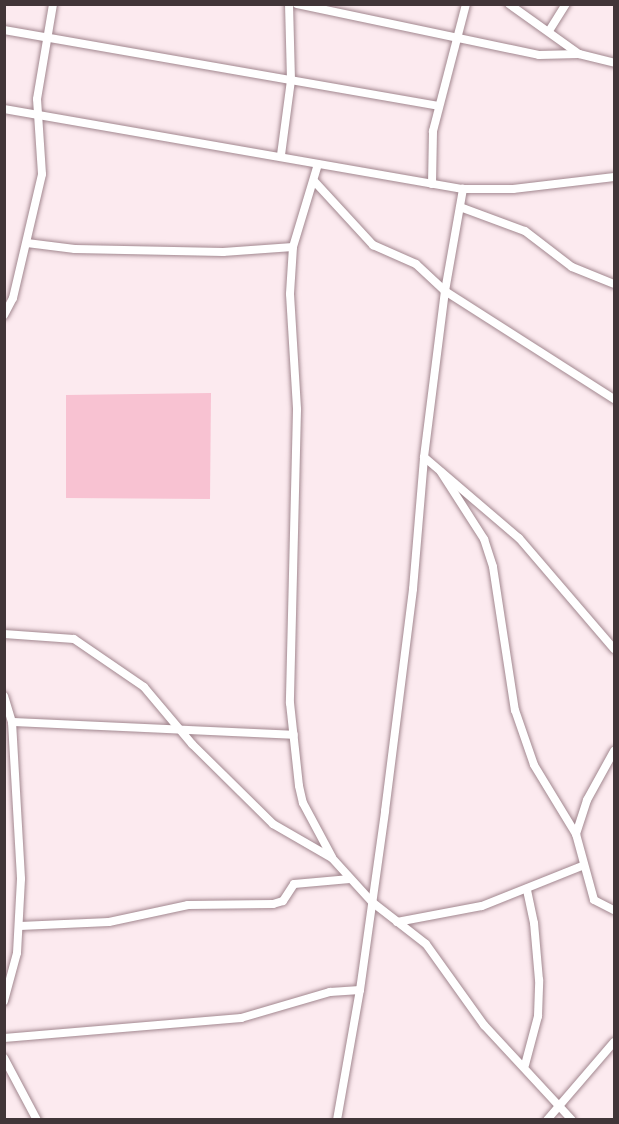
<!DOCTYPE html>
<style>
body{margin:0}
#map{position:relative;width:619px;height:1124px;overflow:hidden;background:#fceaef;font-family:"Roboto Serif",serif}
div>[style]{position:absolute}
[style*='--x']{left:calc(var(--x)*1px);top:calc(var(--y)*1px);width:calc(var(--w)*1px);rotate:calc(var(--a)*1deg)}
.green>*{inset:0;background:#f8c2d2}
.roads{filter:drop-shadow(0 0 2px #a2878f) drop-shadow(0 0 2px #a2878f)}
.street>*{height:8px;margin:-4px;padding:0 4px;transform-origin:4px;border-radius:4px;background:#fff}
span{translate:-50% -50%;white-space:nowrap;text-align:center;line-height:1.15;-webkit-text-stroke:5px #fff;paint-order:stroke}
.frame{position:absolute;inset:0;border:6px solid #413538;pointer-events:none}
</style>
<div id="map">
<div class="green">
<div style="clip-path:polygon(211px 393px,210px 499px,66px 498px,66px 395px)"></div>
</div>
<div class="roads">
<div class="street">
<div style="--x:297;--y:4;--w:247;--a:11.9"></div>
<div style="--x:539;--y:55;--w:40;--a:-1.4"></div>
<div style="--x:509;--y:4;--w:86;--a:35.5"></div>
<div style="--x:579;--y:54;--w:36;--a:14"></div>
<div style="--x:4;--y:30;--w:441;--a:9.9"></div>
<div style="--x:549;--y:31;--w:32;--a:-58"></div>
<div style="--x:4;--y:109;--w:466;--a:9.9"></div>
<div style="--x:463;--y:189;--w:50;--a:0"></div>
<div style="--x:513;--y:189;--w:102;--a:-6.8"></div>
<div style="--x:281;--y:155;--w:76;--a:-82.4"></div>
<div style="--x:291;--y:80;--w:76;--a:-91.5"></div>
<div style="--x:318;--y:164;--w:87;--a:106.8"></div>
<div style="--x:293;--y:247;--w:47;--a:93.7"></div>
<div style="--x:290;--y:294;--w:116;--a:86.5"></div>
<div style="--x:297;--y:410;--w:293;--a:91.4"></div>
<div style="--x:290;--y:703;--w:83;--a:83.8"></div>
<div style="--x:299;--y:786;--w:17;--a:77"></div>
<div style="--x:303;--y:803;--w:61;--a:61.8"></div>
<div style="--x:315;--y:182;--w:86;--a:47.4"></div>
<div style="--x:373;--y:245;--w:47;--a:23.8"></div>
<div style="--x:416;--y:264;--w:40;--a:43"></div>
<div style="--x:445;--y:291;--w:201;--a:32.6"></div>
<div style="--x:432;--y:184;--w:53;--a:-88.9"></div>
<div style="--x:433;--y:131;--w:131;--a:-75.4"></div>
<div style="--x:460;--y:207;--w:69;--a:20.3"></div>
<div style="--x:525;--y:231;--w:59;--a:37.5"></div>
<div style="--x:572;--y:267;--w:45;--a:22"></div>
<div style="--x:27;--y:243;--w:48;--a:7.1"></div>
<div style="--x:75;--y:249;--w:148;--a:1.2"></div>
<div style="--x:223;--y:252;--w:70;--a:-4.1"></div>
<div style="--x:4;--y:315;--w:19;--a:-62"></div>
<div style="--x:13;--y:298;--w:127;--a:-76.8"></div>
<div style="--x:42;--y:174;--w:75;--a:-93.8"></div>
<div style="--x:37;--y:99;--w:96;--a:-80.4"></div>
<div style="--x:424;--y:457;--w:125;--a:40.5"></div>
<div style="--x:519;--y:538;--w:146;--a:49.4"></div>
<div style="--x:441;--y:472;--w:80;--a:57.3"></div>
<div style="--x:484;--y:539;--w:29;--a:72"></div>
<div style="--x:493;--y:567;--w:145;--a:81.3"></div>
<div style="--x:515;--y:710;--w:58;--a:70.9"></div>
<div style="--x:534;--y:765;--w:81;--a:58.7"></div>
<div style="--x:576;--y:834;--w:68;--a:74.7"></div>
<div style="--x:594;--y:900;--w:22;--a:27"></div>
<div style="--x:4;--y:634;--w:70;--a:4.1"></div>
<div style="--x:74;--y:639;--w:85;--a:34.4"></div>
<div style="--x:144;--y:687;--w:75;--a:49.9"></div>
<div style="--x:192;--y:744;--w:114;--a:44.6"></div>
<div style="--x:273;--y:824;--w:68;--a:30"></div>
<div style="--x:332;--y:858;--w:59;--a:47.7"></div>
<div style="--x:372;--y:902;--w:68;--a:37.9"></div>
<div style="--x:426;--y:944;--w:100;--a:54.4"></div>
<div style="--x:484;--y:1025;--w:129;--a:47.2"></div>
<div style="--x:4;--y:696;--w:27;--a:73"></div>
<div style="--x:12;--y:722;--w:157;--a:86.7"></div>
<div style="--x:21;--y:879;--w:74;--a:93.1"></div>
<div style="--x:17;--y:953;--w:50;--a:105.2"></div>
<div style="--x:12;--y:722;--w:282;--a:2.6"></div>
<div style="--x:576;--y:834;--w:36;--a:-72"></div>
<div style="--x:587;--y:800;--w:56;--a:-61.1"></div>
<div style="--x:397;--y:922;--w:86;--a:-10.7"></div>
<div style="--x:482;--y:906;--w:108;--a:-21.8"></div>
<div style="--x:20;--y:926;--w:89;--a:-2.6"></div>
<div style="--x:109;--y:922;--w:81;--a:-12.1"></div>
<div style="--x:188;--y:905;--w:85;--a:-0.7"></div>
<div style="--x:273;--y:904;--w:10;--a:-17"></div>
<div style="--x:283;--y:901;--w:20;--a:-57"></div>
<div style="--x:294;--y:884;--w:56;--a:-5.1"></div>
<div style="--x:4;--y:1038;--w:238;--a:-4.8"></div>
<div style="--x:241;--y:1018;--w:93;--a:-16.3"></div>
<div style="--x:330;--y:992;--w:30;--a:-4"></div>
<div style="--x:4;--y:1058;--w:70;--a:62"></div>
<div style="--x:525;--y:1065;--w:51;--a:-75.1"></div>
<div style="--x:538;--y:1016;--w:36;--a:-88"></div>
<div style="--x:539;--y:980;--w:57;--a:-95"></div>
<div style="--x:534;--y:923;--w:35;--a:-102"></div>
<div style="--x:337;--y:1120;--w:132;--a:-80"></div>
<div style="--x:360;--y:990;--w:181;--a:-82"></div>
<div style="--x:385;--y:811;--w:224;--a:-82.8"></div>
<div style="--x:413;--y:589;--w:132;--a:-85.2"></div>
<div style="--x:424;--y:457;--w:167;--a:-82.8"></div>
<div style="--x:445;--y:291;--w:104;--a:-80"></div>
<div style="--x:547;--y:1120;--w:103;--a:-49.3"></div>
</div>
</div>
<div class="frame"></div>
</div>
